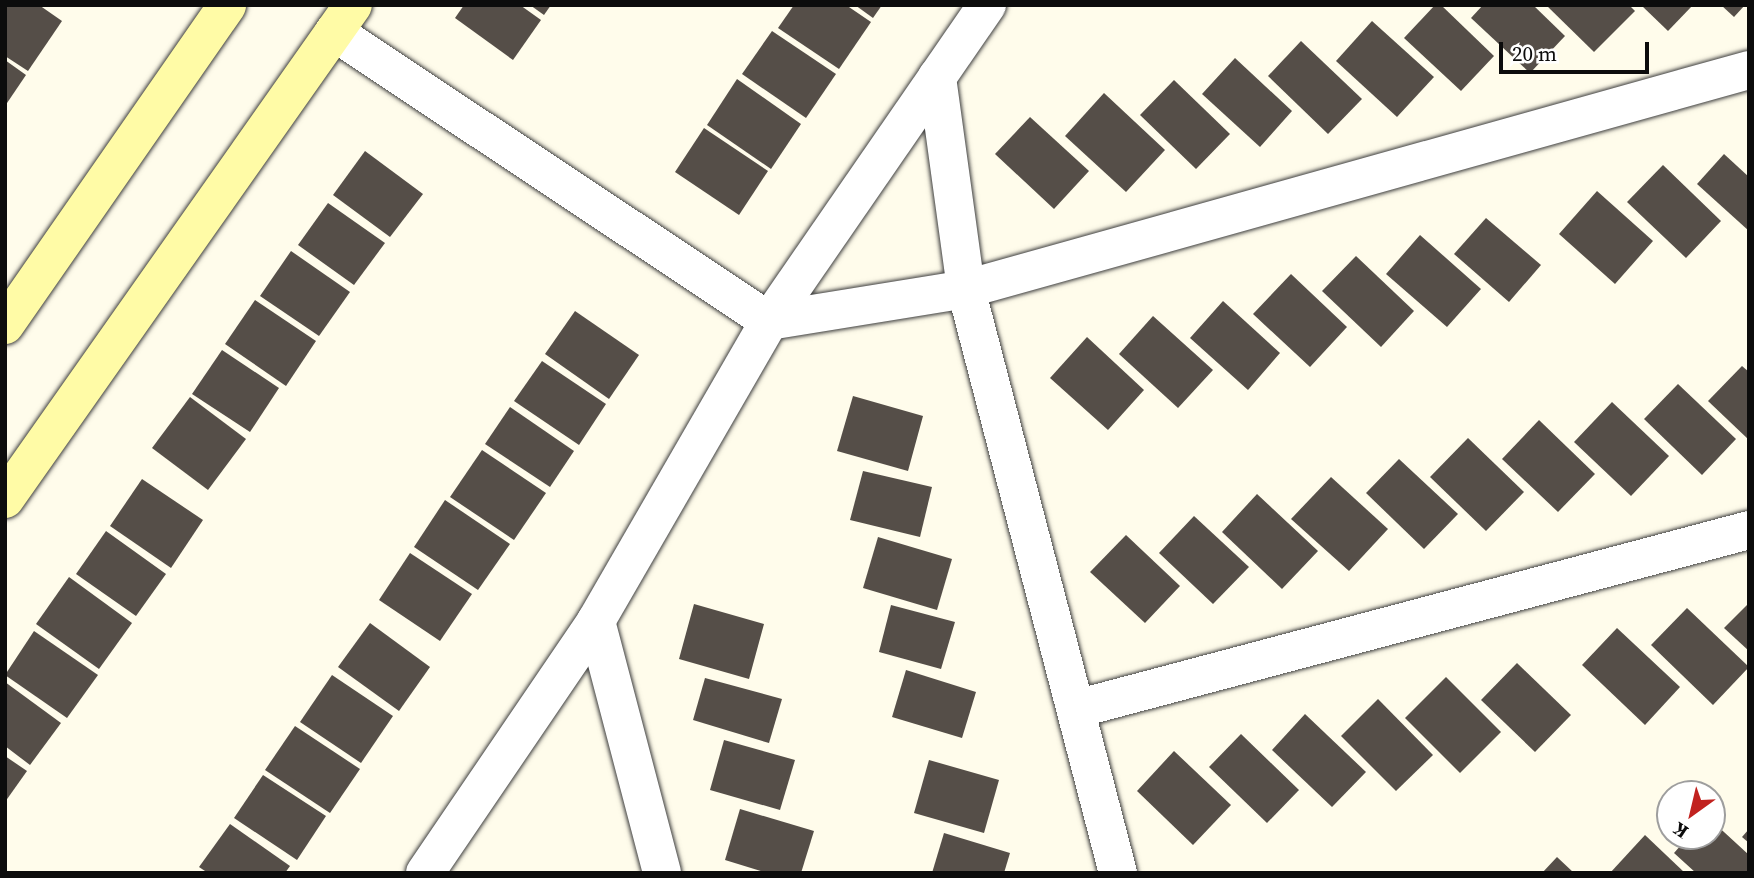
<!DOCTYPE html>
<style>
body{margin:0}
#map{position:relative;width:1754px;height:878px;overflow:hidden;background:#fffceb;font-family:"Source Serif 4",serif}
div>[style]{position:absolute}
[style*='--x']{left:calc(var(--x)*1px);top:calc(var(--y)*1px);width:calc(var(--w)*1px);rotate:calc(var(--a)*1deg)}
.building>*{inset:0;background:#554e48}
.roads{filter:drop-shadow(0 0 2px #3f3f3f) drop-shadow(0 0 2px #3f3f3f)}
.street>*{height:38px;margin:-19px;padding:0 19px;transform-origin:19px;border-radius:19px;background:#fff}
.secondary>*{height:38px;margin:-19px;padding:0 19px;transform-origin:19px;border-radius:19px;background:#fffba6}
span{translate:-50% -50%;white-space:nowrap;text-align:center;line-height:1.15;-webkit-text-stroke:7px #fff;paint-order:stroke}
.frame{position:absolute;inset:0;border:7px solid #0c0c0c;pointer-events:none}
.north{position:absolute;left:1656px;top:780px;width:70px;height:70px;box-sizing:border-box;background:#fff;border:2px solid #9e9e9e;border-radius:50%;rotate:214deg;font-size:19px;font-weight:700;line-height:28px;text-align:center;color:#0c0c0c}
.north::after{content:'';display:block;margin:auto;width:24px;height:32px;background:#c1221f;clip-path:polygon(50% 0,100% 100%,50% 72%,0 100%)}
.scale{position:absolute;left:1499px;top:42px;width:150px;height:32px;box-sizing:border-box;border:4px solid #0c0c0c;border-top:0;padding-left:9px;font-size:21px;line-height:24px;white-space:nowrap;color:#0c0c0c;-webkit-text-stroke:5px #fff;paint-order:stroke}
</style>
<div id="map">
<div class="building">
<div style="clip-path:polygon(5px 5px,39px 5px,62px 21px,28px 71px,5px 56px)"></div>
<div style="clip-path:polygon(464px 5px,520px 5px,541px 20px,513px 60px,455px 18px)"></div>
<div style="clip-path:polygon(530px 5px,551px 5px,544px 15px)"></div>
<div style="clip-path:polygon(794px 5px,846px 5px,871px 22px,839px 69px,778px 28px)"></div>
<div style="clip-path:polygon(855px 5px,882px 5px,873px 18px)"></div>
<div style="clip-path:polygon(1435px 5px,1441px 5px,1494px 56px,1461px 91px,1404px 38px)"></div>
<div style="clip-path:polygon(1483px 5px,1533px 5px,1565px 36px,1530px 73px,1471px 18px)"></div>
<div style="clip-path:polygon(1546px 5px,1629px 5px,1635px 11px,1594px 52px)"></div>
<div style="clip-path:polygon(1641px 5px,1693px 5px,1668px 31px)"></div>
<div style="clip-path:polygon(1721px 5px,1745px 5px,1734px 17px)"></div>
<div style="clip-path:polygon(1372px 21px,1434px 77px,1397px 117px,1336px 61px)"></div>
<div style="clip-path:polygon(772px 31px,836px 74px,806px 118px,742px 74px)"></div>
<div style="clip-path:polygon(1301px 41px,1362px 99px,1328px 134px,1268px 76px)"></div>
<div style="clip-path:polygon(1235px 58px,1292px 111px,1260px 147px,1202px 94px)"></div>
<div style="clip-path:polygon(5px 60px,26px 75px,5px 106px)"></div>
<div style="clip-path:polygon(737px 79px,801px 124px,771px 169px,707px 125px)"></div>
<div style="clip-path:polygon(1174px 80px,1230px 134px,1196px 169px,1140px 115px)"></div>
<div style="clip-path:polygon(1104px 93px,1165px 150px,1126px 192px,1065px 136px)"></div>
<div style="clip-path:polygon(1030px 117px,1089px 171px,1054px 209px,995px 154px)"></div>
<div style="clip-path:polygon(704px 128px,768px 171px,739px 215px,675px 172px)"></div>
<div style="clip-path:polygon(365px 151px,423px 194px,390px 237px,333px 195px)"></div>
<div style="clip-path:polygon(1724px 154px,1749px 177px,1749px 231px,1697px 184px)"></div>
<div style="clip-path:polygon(1663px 165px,1721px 221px,1686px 258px,1627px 202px)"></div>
<div style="clip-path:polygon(1597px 191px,1653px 241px,1615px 284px,1559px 234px)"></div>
<div style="clip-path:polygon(328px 203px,385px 243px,354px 285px,298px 245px)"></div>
<div style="clip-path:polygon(1486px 218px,1541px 265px,1509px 302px,1454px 254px)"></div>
<div style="clip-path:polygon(1420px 235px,1481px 289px,1447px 327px,1386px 274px)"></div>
<div style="clip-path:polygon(291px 251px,350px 292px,319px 336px,260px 296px)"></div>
<div style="clip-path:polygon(1356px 256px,1414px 311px,1381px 347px,1322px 291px)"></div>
<div style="clip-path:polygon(1291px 274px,1347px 327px,1310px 367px,1253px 314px)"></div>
<div style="clip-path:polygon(255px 300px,316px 341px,286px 386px,225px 344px)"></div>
<div style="clip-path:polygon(1223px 301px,1280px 353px,1248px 390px,1190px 338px)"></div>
<div style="clip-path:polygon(575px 311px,639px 355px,609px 399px,545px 354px)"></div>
<div style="clip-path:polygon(1153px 316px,1213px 370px,1178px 408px,1119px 354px)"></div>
<div style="clip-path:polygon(1087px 337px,1144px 390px,1108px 430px,1050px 378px)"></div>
<div style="clip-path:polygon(222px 350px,279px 388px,250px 432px,192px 394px)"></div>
<div style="clip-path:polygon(542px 361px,606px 404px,579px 445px,514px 401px)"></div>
<div style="clip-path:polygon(1742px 366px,1749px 372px,1749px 440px,1708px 401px)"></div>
<div style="clip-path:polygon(1678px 384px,1736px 439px,1702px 475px,1644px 419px)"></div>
<div style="clip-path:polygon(853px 396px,923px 416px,908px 471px,837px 451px)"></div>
<div style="clip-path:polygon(190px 397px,246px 439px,208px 490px,152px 448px)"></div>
<div style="clip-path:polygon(1612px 402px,1669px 456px,1631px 496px,1574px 442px)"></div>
<div style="clip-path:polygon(510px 407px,574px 451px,550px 487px,485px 444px)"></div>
<div style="clip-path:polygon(1539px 420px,1595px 474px,1558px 512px,1502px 459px)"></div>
<div style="clip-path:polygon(1468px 438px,1524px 492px,1486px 531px,1430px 477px)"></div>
<div style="clip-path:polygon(482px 450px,546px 493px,514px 540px,450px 497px)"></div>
<div style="clip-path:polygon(1399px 459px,1458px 514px,1424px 549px,1366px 493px)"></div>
<div style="clip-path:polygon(863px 471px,932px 487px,920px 537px,850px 520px)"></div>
<div style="clip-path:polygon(1331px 477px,1388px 529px,1349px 571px,1291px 519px)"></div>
<div style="clip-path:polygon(142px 479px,203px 520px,171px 568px,110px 526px)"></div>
<div style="clip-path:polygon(1257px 494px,1318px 551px,1282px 589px,1222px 532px)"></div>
<div style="clip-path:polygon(445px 500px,510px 544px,478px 590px,414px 547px)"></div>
<div style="clip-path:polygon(1194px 516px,1249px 567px,1213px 604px,1159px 553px)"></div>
<div style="clip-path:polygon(106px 531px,166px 574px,136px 616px,76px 574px)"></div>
<div style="clip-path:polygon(1126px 535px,1180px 586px,1145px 623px,1090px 572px)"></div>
<div style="clip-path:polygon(878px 537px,952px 559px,937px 610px,863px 588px)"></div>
<div style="clip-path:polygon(410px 553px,472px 594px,440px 641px,379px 600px)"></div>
<div style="clip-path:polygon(69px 577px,132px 623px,99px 669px,36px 624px)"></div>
<div style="clip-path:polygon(1749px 603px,1749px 651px,1724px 628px)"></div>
<div style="clip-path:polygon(694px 604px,764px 624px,749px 679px,679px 659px)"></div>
<div style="clip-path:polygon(891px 605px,955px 622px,941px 669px,879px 652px)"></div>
<div style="clip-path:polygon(1687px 608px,1749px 667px,1713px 705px,1651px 645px)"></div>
<div style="clip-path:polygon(370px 623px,430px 667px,399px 711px,338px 667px)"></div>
<div style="clip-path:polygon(1617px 628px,1680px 687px,1645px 725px,1582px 665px)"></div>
<div style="clip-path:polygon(34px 631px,98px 675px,67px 718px,5px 675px)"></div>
<div style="clip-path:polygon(1517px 663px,1571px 715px,1535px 752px,1481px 700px)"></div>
<div style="clip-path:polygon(906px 670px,976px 692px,962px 738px,892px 717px)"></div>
<div style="clip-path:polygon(332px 675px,393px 716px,361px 763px,300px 722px)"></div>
<div style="clip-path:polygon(1446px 677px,1501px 732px,1460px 773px,1405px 718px)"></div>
<div style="clip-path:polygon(705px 678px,782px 699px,769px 743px,693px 720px)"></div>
<div style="clip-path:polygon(5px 682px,61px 723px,30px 765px,5px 746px)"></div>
<div style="clip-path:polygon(1378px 699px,1433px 755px,1396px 791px,1341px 736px)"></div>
<div style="clip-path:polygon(1305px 714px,1366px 772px,1332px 807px,1272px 750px)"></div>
<div style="clip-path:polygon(295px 726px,360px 769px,330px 813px,265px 770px)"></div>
<div style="clip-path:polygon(1241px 734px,1299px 790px,1267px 823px,1209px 767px)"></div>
<div style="clip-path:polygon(724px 740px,795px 760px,780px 810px,710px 790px)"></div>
<div style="clip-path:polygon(1174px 751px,1231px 805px,1193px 845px,1137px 791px)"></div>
<div style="clip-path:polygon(5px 756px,27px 771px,5px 802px)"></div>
<div style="clip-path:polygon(929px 760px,999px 780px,984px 833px,914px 813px)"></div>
<div style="clip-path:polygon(263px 775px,326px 816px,297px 860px,234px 818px)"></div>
<div style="clip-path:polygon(740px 809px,814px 831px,801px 873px,767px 873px,725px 860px)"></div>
<div style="clip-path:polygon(1712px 821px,1749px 855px,1749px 873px,1696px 873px,1674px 853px,1689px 836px,1712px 836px)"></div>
<div style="clip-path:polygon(230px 824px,290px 866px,285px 873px,208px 873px,199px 867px)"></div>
<div style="clip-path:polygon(1749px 829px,1749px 843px,1742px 837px)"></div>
<div style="clip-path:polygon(944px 833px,1010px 853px,1004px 873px,932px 873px)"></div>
<div style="clip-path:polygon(1645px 835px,1685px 873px,1610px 873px)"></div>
<div style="clip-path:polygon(1557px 857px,1574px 873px,1542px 873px)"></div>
</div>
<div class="roads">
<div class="street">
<div style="--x:334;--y:32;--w:522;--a:33.6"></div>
<div style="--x:769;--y:321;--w:200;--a:-9.2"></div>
<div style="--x:966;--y:289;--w:813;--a:-15.63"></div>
<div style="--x:937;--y:77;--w:214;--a:82.2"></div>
<div style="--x:966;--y:289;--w:603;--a:75.41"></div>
<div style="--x:596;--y:621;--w:260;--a:75.3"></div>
<div style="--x:1076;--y:709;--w:696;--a:-14.89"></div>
<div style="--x:425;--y:873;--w:305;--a:-55.8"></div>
<div style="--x:596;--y:621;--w:346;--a:-60"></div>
<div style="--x:769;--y:321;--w:384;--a:-55.4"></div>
</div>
<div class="secondary">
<div style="--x:5;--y:325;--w:389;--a:-55.2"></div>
<div style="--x:5;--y:499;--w:604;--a:-54.84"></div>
</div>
</div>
<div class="frame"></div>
<div class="north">K</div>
<div class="scale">20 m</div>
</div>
